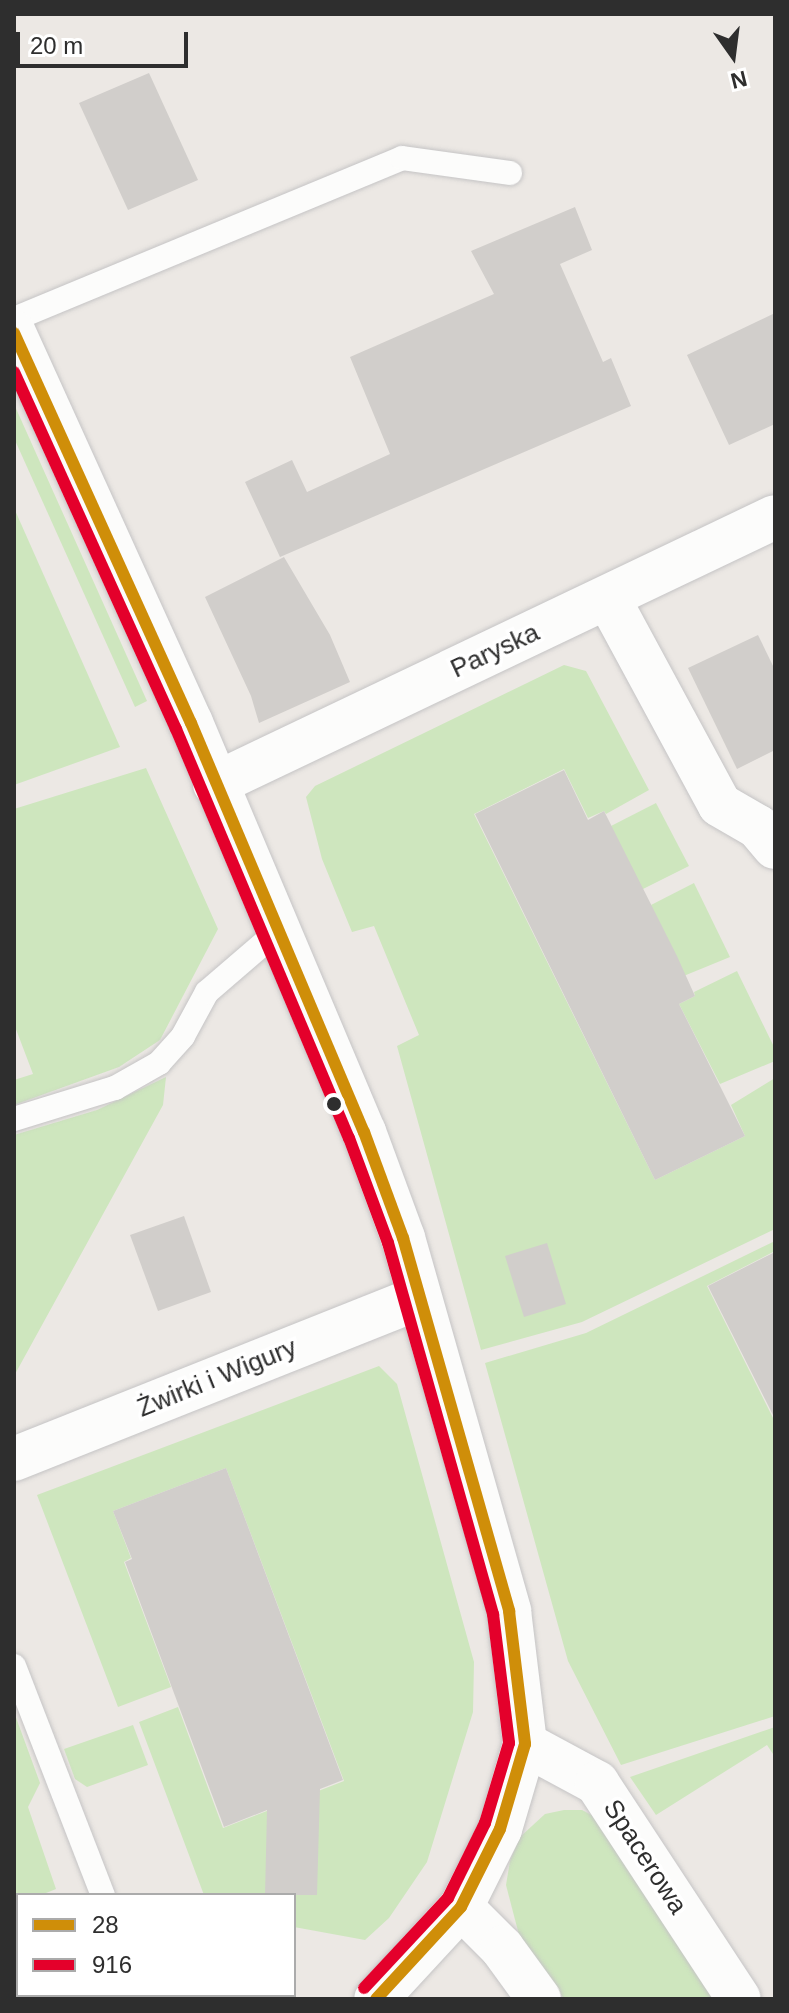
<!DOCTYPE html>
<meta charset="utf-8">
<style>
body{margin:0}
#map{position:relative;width:789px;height:2013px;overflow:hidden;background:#ece8e4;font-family:Helvetica,sans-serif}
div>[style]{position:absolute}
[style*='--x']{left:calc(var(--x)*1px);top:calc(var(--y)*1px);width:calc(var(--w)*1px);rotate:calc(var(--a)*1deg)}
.green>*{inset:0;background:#cee6be}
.building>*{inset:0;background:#d1cecb}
.roads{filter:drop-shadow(0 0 2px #c5c4c5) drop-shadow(0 0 2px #c5c4c5)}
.service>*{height:24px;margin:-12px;padding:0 12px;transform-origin:12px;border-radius:12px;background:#fcfcfb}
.minor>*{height:44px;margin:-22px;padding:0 22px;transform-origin:22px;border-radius:22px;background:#fcfcfb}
.bus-1>*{height:12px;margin:-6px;padding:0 6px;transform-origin:6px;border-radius:6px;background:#cf8e09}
.bus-2>*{height:12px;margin:-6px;padding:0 6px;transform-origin:6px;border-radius:6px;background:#e4002b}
.dots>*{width:22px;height:22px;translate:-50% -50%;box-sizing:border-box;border:4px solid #fff;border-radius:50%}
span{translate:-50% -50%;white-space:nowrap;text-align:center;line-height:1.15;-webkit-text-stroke:7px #fff;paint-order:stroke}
.street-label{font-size:26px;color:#2e2e2e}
.frame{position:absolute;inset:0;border:16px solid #2e2e2e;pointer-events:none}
.legend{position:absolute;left:16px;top:1893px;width:280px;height:104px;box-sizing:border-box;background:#fff;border:2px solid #ababab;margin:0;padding:10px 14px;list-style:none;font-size:24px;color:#2e2e2e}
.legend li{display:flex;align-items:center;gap:16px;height:40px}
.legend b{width:40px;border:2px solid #ababab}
.north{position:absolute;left:693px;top:16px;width:80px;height:80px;-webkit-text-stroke:6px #fff;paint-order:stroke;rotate:166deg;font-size:22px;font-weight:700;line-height:32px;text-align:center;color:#2e2e2e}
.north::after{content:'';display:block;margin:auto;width:28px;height:36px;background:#2e2e2e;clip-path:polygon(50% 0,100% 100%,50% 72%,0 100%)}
.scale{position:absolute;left:16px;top:32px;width:172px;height:36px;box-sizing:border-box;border:4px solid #2e2e2e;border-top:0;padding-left:10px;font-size:24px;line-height:28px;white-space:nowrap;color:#2e2e2e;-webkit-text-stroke:6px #fff;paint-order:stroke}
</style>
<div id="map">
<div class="green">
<div style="clip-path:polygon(14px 404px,147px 701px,135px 707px,14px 438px)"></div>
<div style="clip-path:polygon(14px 508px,120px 747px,14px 785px)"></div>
<div style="clip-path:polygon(564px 665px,586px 671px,649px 790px,606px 814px,604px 811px,588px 818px,564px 769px,474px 814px,655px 1180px,745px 1136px,731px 1105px,775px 1078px,775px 1229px,582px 1322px,481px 1350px,397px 1046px,419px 1035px,374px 926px,352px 932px,322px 859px,306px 797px,315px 786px)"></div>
<div style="clip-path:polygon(146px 768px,218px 929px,160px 1040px,119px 1067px,14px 1105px,14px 1080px,33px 1074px,14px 1024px,14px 809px)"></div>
<div style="clip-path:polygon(656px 803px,689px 866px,627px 897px,611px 826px)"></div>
<div style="clip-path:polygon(694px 883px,730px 957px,669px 982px,651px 905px)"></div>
<div style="clip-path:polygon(737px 971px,775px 1049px,775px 1061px,720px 1084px,679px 1004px,695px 996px,694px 992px)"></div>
<div style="clip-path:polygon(166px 1077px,163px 1105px,14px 1376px,14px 1135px,97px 1110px)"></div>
<div style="clip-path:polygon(775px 1241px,775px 1251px,707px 1286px,775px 1422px,775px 1716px,621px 1765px,568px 1661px,485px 1363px,586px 1333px)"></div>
<div style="clip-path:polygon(379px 1366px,397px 1384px,474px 1662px,473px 1712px,427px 1862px,389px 1918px,365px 1940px,294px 1927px,294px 1895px,204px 1895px,139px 1722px,178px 1707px,223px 1828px,344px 1781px,226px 1468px,113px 1511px,131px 1558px,124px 1562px,171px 1687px,118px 1707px,37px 1495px)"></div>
<div style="clip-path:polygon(14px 1712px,40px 1783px,28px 1807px,56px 1889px,41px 1895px,18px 1895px,17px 1905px,14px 1896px)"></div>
<div style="clip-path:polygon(133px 1725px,148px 1765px,87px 1787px,75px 1779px,64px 1749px)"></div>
<div style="clip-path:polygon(775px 1727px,775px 1757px,767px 1745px,656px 1815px,630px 1777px)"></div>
<div style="clip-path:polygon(564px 1810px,582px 1810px,599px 1819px,718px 1999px,564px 1999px,519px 1935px,506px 1885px,510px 1861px,520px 1837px,545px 1814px)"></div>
</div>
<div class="building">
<div style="clip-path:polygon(149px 73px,198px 180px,128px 210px,79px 103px)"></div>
<div style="clip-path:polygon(575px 207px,592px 250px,560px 264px,603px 362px,611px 358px,631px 406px,280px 557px,245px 482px,292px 460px,307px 492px,390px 454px,350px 357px,494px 294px,471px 251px)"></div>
<div style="clip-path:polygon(775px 313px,775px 424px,729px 445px,687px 355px)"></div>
<div style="clip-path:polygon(284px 557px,330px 635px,350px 682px,259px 723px,251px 696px,205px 597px)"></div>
<div style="clip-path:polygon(758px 635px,775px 670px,775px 750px,737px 769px,688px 668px)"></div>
<div style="clip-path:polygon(564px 770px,588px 820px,604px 811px,677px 956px,695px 996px,679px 1004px,745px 1136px,655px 1180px,475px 814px)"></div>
<div style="clip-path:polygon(184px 1216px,211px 1292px,158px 1311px,130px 1235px)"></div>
<div style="clip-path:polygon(547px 1243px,566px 1304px,524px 1317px,505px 1256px)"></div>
<div style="clip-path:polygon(775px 1252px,775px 1419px,708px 1286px)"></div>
<div style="clip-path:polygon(226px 1468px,343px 1780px,320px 1789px,317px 1895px,265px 1895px,267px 1810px,224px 1827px,125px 1562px,132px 1559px,113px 1511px)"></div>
</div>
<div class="roads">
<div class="service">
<div style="--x:14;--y:319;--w:420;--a:-22.5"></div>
<div style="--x:402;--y:158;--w:109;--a:7.9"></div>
<div style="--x:14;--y:1119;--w:106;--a:-17.1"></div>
<div style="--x:115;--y:1088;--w:51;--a:-29.6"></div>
<div style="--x:159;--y:1063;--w:36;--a:-48"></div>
<div style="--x:183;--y:1036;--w:50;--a:-61.4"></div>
<div style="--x:207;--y:992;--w:95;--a:-40.7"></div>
<div style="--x:14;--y:1666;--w:246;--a:68.8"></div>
</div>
<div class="minor">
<div style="--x:14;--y:333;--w:428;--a:65.6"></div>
<div style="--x:191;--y:723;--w:444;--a:67.1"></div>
<div style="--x:364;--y:1132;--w:113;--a:69.8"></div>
<div style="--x:403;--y:1238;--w:388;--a:74.1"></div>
<div style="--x:509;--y:1611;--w:134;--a:83.1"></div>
<div style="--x:525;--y:1744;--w:89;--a:106.4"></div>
<div style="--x:500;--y:1829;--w:87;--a:116.6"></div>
<div style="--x:461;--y:1907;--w:125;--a:132.7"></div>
<div style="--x:608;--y:598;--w:235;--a:61.6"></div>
<div style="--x:720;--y:805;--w:44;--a:30.1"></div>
<div style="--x:758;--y:827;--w:26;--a:50"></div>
<div style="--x:215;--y:784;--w:620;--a:-25.49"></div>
<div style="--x:14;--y:1459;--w:436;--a:-21.7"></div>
<div style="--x:525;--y:1744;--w:82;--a:28.4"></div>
<div style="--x:597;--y:1783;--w:258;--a:56.7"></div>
<div style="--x:461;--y:1907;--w:58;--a:45"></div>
<div style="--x:502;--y:1948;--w:63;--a:54"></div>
</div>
</div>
<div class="bus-1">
<div style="--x:14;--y:333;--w:428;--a:65.6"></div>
<div style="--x:191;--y:723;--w:444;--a:67.1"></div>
<div style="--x:364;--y:1132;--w:113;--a:69.8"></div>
<div style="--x:403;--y:1238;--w:388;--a:74.1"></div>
<div style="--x:509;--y:1611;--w:134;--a:83.1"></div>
<div style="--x:525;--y:1744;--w:89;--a:106.4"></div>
<div style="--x:500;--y:1829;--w:87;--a:116.6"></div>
<div style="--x:461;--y:1907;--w:125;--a:132.7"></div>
</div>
<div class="bus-2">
<div style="--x:14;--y:372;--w:392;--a:65.6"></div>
<div style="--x:176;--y:729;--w:444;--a:67.1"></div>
<div style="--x:349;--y:1138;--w:112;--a:69.6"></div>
<div style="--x:388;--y:1243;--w:386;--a:74.2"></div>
<div style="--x:493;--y:1614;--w:130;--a:82.9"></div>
<div style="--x:509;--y:1743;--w:84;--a:106.7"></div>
<div style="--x:485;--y:1823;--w:84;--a:116.3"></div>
<div style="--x:448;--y:1898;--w:123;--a:133"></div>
</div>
<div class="dots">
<div style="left:334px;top:1104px;background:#2e2e2e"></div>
</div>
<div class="street-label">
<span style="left:495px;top:651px;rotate:-25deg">Paryska</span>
<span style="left:217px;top:1378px;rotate:-22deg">Żwirki i Wigury</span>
<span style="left:645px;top:1857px;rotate:57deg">Spacerowa</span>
</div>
<div class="frame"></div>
<ul class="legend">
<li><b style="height:10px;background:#cf8e09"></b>28</li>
<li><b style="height:10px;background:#e4002b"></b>916</li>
</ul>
<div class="north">N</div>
<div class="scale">20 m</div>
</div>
